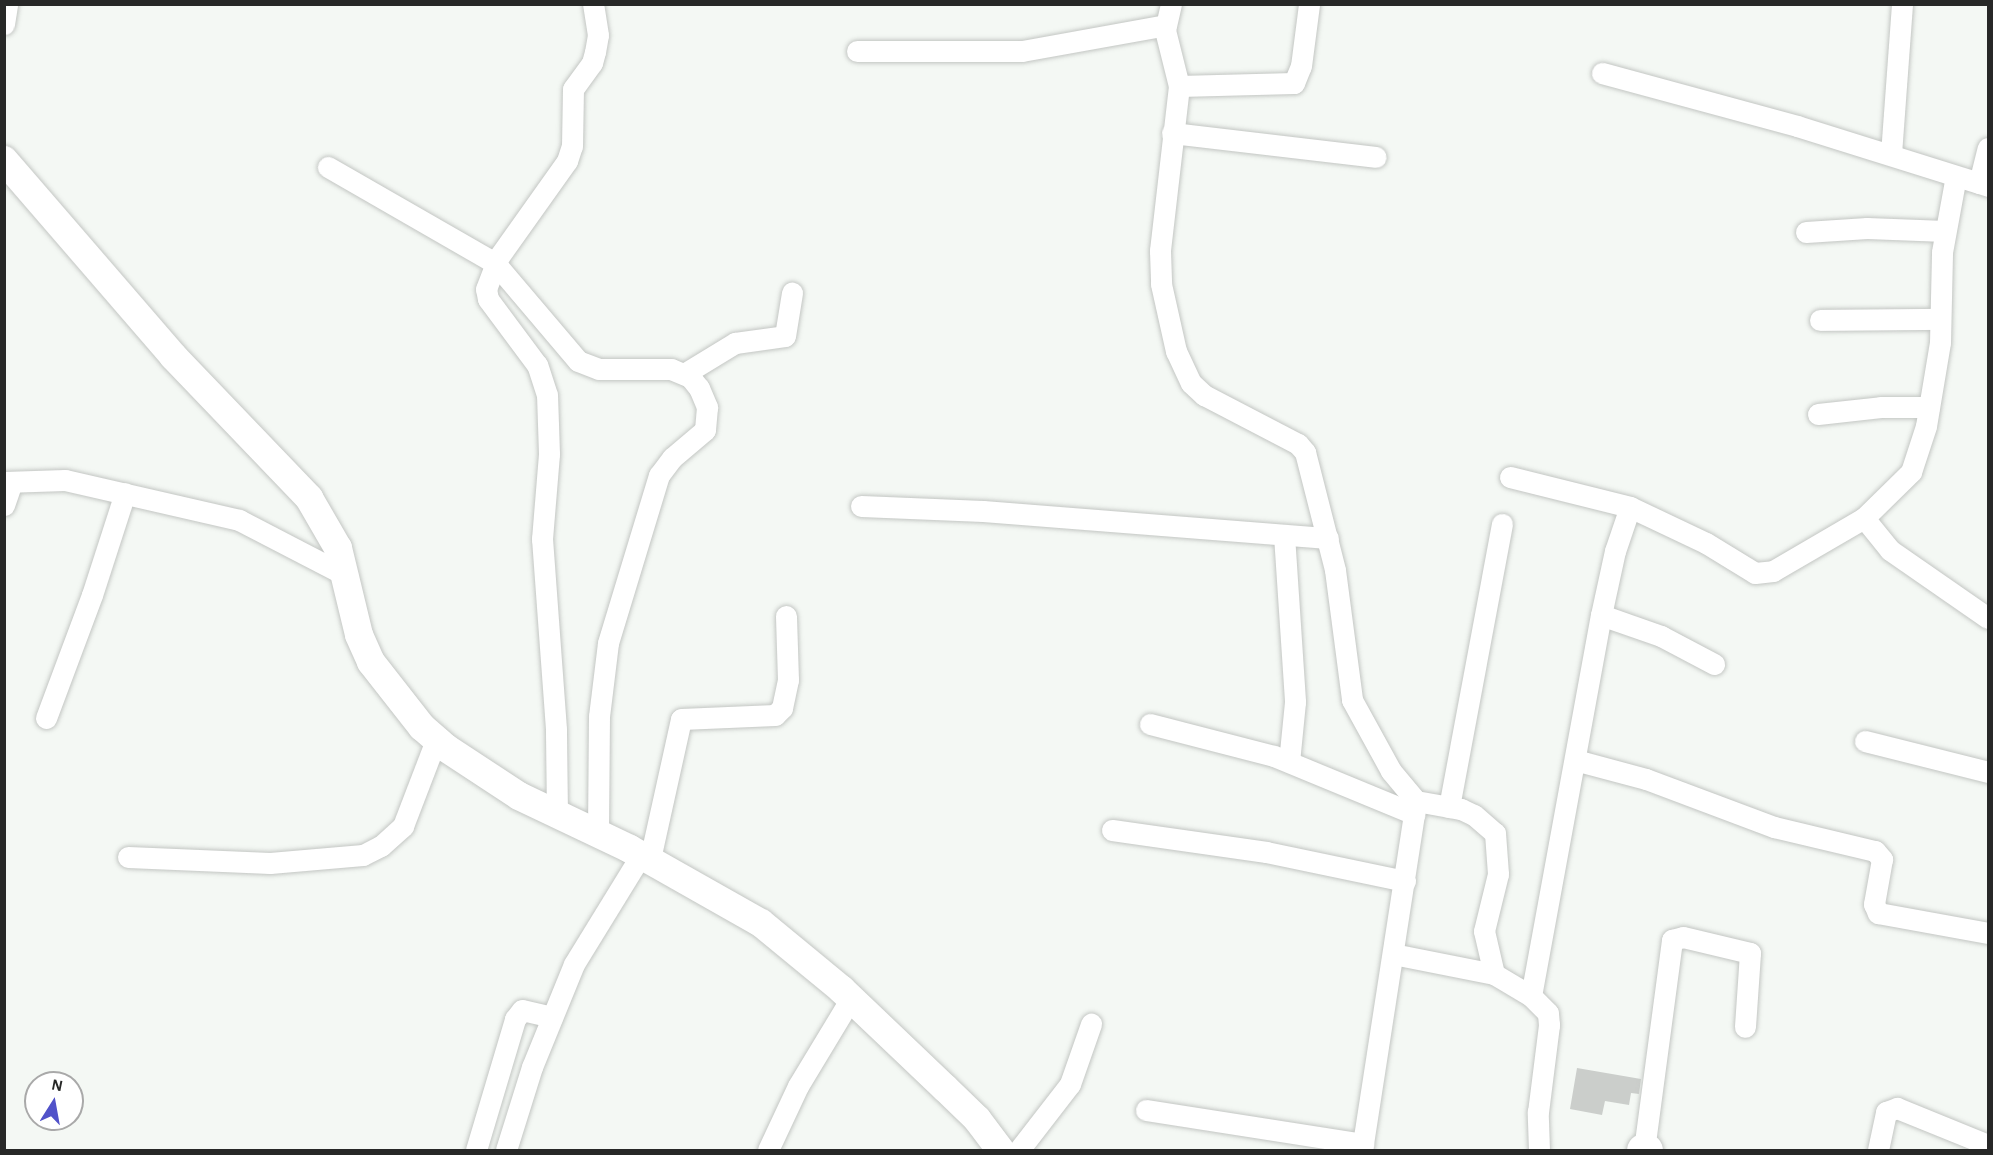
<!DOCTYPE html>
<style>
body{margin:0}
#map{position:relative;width:1993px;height:1155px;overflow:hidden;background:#f4f8f4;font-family:"Alegreya Sans",sans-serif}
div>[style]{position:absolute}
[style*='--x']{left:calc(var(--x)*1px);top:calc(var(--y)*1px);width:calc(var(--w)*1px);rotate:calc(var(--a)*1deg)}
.building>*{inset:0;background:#cbcecb}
.roads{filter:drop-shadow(0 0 2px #c3c6c3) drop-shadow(0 0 2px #c3c6c3)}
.street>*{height:21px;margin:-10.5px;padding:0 10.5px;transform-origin:10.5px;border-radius:10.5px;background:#fff}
.secondary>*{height:28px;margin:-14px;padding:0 14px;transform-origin:14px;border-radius:14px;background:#fff}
.primary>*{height:33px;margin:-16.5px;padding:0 16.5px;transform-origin:16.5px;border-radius:16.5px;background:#fff}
span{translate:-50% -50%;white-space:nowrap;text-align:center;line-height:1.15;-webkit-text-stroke:4.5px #fff;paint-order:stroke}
.frame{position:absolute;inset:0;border:6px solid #272827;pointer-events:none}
.north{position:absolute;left:24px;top:1071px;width:60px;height:60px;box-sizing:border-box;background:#fff;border:2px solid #a9a9a9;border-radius:50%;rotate:11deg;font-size:16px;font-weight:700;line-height:24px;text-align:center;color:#272827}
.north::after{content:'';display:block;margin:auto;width:21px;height:27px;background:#5152c9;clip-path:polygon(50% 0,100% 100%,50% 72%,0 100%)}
</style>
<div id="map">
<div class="building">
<div style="clip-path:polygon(1577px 1068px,1641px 1079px,1639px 1094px,1631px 1093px,1629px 1105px,1605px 1101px,1602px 1115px,1570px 1109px)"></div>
</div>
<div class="roads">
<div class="street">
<div style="--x:1171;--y:4;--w:27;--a:103"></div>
<div style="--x:1165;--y:30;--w:58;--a:76"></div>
<div style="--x:1179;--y:86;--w:166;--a:96.6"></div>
<div style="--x:1160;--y:251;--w:33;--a:88"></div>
<div style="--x:1161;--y:284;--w:69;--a:77.4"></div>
<div style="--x:1176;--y:351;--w:35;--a:65"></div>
<div style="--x:1191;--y:383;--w:18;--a:43"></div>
<div style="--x:1204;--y:395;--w:106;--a:27.5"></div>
<div style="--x:1298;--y:444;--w:11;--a:49"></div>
<div style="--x:1305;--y:452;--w:122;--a:75.7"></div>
<div style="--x:1335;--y:570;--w:131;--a:82.5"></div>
<div style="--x:1352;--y:700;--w:81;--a:61.2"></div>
<div style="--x:1391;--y:771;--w:39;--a:50"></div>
<div style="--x:4;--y:24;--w:20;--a:-81"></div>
<div style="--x:857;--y:51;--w:165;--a:0"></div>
<div style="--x:1022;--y:51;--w:146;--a:-10.2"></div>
<div style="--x:1602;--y:73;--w:202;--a:15.2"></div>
<div style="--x:1797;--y:126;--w:200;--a:17.4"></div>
<div style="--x:1179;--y:86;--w:115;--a:-1.5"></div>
<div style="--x:1294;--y:83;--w:18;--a:-68"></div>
<div style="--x:1301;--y:66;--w:63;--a:-82.6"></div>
<div style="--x:1172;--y:133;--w:205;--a:6.7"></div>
<div style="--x:1891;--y:154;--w:150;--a:-85.8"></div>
<div style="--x:328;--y:167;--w:193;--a:29.9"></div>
<div style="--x:495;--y:263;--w:128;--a:49.7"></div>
<div style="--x:578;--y:361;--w:22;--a:21"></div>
<div style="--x:599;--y:369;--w:72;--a:0"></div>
<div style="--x:671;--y:369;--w:21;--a:23"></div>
<div style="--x:690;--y:377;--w:14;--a:51"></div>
<div style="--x:699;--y:388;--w:21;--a:67"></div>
<div style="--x:707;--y:407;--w:23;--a:95"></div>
<div style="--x:705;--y:430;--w:43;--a:139.7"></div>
<div style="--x:672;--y:458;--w:21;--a:127"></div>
<div style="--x:659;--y:475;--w:176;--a:106.9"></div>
<div style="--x:608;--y:643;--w:74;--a:97"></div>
<div style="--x:599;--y:716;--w:118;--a:90.5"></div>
<div style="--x:1979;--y:183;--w:36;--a:-76"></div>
<div style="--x:1806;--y:232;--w:61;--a:-3.8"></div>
<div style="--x:1867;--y:228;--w:78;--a:2.2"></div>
<div style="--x:1820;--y:320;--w:120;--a:-0.5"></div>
<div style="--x:684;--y:374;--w:60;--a:-31.3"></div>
<div style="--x:735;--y:343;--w:50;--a:-8"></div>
<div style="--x:785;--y:336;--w:44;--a:-80.8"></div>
<div style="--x:1818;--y:414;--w:63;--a:-6.3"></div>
<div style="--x:1881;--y:407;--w:48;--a:0"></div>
<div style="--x:1510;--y:477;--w:124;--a:14"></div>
<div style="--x:1630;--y:507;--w:84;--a:25.3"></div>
<div style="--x:1706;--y:543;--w:57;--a:31.5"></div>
<div style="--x:1755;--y:573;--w:18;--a:-6"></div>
<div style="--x:1773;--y:571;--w:105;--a:-30.2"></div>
<div style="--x:1864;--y:518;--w:66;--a:-44.4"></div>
<div style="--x:1911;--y:472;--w:48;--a:-71.9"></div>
<div style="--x:1926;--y:426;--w:85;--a:-80.5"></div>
<div style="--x:1940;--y:342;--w:90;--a:-88.7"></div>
<div style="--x:1942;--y:252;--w:77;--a:-79.6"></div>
<div style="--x:4;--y:482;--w:61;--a:-1.9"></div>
<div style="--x:65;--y:480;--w:179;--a:12.9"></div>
<div style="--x:239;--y:520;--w:122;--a:27.4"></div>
<div style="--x:4;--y:505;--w:24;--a:-71"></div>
<div style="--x:861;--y:506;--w:122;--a:2.3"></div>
<div style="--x:983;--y:511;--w:346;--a:4.5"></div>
<div style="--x:1864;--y:518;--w:41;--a:50.9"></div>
<div style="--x:1890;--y:550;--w:119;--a:34.8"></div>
<div style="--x:1284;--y:535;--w:167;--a:86.2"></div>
<div style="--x:1295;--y:702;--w:60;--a:95.7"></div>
<div style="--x:1601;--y:615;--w:64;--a:19.3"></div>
<div style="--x:1661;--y:636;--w:60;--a:27.8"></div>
<div style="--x:46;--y:718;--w:131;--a:-69.5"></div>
<div style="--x:92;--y:595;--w:107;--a:-72.1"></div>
<div style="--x:1150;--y:724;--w:128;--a:14.5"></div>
<div style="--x:1274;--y:756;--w:152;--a:22.4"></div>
<div style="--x:1865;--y:741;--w:127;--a:14.1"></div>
<div style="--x:1575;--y:760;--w:73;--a:15"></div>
<div style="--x:1646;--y:779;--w:137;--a:20.6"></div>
<div style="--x:1774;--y:827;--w:104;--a:13.4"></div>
<div style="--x:1875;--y:851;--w:11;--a:49"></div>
<div style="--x:1882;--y:859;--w:46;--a:100.1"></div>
<div style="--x:1874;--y:904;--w:10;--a:66"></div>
<div style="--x:1878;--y:913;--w:112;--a:10.3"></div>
<div style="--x:1449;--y:807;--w:288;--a:-79.4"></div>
<div style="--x:557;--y:815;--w:86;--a:-90.7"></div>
<div style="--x:556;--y:729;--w:191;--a:-94.2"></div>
<div style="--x:542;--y:539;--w:85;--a:-85.3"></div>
<div style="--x:549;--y:454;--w:59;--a:-91.9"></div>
<div style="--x:547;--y:395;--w:32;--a:-108"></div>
<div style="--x:537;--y:365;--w:82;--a:-126.6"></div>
<div style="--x:488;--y:299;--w:10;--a:-101"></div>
<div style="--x:486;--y:289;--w:33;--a:-69"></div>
<div style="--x:498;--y:258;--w:119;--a:-54.6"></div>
<div style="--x:567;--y:161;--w:16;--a:-72"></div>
<div style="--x:572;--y:146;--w:57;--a:-89"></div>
<div style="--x:573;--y:89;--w:32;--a:-54"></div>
<div style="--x:592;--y:63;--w:11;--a:-75"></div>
<div style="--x:595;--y:52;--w:17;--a:-80"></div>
<div style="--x:598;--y:35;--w:31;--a:-99"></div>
<div style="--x:1112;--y:830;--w:156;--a:8.1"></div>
<div style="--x:1266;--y:852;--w:142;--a:11.8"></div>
<div style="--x:128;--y:857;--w:142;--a:2.4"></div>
<div style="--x:270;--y:863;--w:93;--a:-4.9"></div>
<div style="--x:363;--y:855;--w:20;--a:-27"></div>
<div style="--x:381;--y:846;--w:30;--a:-42"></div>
<div style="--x:403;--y:826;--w:92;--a:-69"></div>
<div style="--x:650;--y:859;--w:143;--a:-77.5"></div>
<div style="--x:681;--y:719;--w:94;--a:-2.4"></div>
<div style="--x:775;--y:715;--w:10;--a:-45"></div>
<div style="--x:782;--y:708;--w:29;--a:-78"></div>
<div style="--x:788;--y:680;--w:64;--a:-91.8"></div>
<div style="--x:1393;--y:954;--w:103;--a:11.2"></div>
<div style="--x:1494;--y:974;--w:43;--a:30.7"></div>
<div style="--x:1146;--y:1110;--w:220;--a:8.9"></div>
<div style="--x:476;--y:1150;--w:137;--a:-73.4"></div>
<div style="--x:515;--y:1019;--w:11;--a:-52"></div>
<div style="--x:522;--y:1010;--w:31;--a:13"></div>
<div style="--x:506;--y:1150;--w:87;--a:-72.6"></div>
<div style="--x:532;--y:1067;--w:111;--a:-67.8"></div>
<div style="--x:574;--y:964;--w:128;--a:-58.4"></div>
<div style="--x:768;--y:1150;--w:71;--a:-64.9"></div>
<div style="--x:798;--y:1086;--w:103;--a:-58.9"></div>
<div style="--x:1019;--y:1150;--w:83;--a:-52.3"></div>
<div style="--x:1070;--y:1084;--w:64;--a:-70.7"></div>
<div style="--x:1362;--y:1150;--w:353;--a:-81.2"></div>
<div style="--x:1416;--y:801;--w:46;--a:10.1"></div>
<div style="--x:1461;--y:809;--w:14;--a:25"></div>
<div style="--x:1474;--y:815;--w:28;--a:41"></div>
<div style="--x:1495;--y:833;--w:41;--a:85.8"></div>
<div style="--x:1498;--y:874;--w:59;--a:103.8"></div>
<div style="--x:1484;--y:931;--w:44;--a:76.9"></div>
<div style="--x:1539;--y:1150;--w:38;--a:-92"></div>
<div style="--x:1538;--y:1112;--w:88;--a:-82.8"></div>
<div style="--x:1549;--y:1025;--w:12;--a:-95"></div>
<div style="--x:1548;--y:1013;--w:24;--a:-135"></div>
<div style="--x:1531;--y:996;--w:387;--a:-79.6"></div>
<div style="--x:1601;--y:615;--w:66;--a:-77.7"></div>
<div style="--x:1615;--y:551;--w:46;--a:-71.2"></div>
<div style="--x:1644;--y:1150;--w:212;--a:-82.4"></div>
<div style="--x:1672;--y:940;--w:11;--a:-15"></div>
<div style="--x:1683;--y:937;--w:69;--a:13.4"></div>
<div style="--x:1750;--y:953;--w:74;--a:93.9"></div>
<div style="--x:1878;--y:1150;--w:39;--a:-78"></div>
<div style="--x:1886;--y:1112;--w:12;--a:-20"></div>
<div style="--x:1897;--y:1108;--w:98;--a:22.1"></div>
</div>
<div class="secondary">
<div style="--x:4;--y:160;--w:259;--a:49.2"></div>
<div style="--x:173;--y:356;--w:197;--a:46.2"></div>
<div style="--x:309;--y:498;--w:58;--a:59.9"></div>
<div style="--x:338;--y:548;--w:89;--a:76.4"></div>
<div style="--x:359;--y:635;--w:30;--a:66"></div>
<div style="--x:371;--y:662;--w:83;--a:51.9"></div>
<div style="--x:422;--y:727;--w:32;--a:41"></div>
<div style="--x:446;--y:748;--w:87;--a:33.3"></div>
<div style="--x:519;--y:796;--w:123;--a:25.5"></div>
<div style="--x:630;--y:849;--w:150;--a:29.5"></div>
<div style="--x:761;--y:923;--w:104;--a:39.5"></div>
<div style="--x:841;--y:989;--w:144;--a:43.6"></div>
<div style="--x:945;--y:1088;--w:45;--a:44.1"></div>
<div style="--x:977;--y:1119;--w:39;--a:53"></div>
</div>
<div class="primary">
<div style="--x:1643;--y:1150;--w:3;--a:0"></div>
</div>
</div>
<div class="frame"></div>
<div class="north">N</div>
</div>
